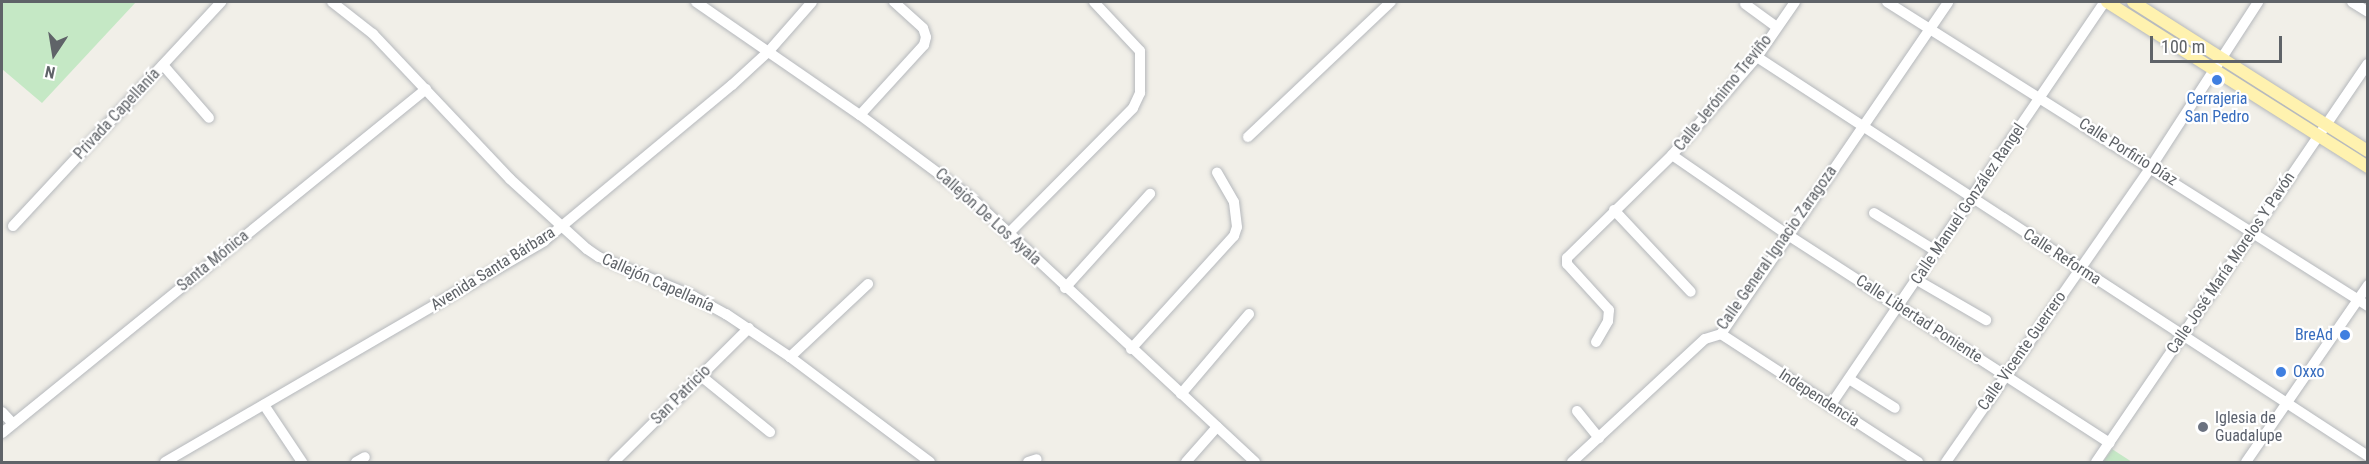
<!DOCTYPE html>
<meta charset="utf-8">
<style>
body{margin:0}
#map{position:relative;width:2369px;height:464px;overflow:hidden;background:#f1efe8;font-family:"Roboto Condensed",sans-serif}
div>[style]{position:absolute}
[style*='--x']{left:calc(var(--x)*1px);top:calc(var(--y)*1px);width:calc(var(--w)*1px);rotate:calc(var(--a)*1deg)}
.green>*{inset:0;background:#c5e8c5}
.roads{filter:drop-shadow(0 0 2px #b5b8bc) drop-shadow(0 0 2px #b5b8bc)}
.minor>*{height:10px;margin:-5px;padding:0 5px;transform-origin:5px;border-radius:5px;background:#fff}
.major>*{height:12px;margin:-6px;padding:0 6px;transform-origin:6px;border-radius:6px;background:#fff2af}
.dots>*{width:16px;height:16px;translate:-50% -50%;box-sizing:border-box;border:3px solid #fff;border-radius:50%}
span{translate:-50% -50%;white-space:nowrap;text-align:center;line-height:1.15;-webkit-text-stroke:4.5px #fff;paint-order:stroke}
.street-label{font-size:16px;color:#5f6368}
.shop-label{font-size:16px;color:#366cbe}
.right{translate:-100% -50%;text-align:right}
.left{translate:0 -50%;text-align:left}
.worship-label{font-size:16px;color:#5b616d}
.frame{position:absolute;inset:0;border:3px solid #5f6368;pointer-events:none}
.north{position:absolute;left:24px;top:24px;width:60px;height:60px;-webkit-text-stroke:4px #fff;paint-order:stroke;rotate:192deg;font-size:16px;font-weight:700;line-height:24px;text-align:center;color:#5f6368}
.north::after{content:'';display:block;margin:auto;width:21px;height:27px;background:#5f6368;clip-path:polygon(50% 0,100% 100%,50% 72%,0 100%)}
.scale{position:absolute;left:2150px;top:36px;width:132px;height:27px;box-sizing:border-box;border:3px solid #5f6368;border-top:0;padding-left:8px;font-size:18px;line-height:21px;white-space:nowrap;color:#5f6368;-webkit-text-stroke:4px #fff;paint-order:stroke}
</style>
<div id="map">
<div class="green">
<div style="clip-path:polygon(2px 2px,136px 2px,42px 103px,2px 69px)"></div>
<div style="clip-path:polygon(2112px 449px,2132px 462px,2103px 462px)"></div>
</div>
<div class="roads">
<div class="minor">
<div style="--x:332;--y:2;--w:52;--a:38"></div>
<div style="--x:373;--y:34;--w:199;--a:46.6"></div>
<div style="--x:510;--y:179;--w:104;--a:42.3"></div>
<div style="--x:587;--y:249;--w:14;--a:34"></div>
<div style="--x:599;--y:257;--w:102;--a:22.5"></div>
<div style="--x:693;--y:296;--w:38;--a:29"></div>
<div style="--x:726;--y:314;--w:77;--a:33.9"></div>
<div style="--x:790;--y:357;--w:175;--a:36.9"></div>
<div style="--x:696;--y:2;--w:199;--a:34.6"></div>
<div style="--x:860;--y:115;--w:137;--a:36.7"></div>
<div style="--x:970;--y:197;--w:389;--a:42.9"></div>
<div style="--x:1887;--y:2;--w:569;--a:32.29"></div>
<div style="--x:2352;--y:2;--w:19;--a:32"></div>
<div style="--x:1745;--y:4;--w:39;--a:36"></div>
<div style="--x:1757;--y:57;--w:730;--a:33.15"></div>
<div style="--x:163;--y:65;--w:70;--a:49"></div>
<div style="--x:860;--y:115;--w:95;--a:-47.6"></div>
<div style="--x:924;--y:45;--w:8;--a:-76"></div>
<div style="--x:926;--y:37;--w:9;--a:-108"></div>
<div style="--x:923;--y:28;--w:39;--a:-138"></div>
<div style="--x:1248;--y:137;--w:197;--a:-43.4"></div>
<div style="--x:1672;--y:155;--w:141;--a:34.6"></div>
<div style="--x:1788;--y:235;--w:383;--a:32.9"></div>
<div style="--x:1614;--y:210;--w:112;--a:46.8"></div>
<div style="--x:1874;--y:213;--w:73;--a:31.5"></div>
<div style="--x:13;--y:226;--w:306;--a:-47.1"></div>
<div style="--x:1009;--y:233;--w:176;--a:-45.2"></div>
<div style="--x:1133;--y:108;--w:17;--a:-65"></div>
<div style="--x:1140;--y:93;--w:42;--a:-90"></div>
<div style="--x:1140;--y:51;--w:67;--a:-133.2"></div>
<div style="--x:1917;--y:280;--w:80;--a:30.1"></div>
<div style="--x:1065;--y:288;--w:127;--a:-47.9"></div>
<div style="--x:1721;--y:334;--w:235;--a:33"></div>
<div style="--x:1596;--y:342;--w:24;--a:-60"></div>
<div style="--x:1608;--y:321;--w:11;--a:-85"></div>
<div style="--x:1609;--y:310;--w:62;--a:-132.4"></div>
<div style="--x:1567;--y:264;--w:6;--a:-90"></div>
<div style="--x:1567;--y:258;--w:147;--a:-44.4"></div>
<div style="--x:1672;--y:155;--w:130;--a:-49.1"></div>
<div style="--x:1757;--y:57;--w:67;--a:-55.4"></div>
<div style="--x:1131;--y:349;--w:153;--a:-47.7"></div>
<div style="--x:1234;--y:236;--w:9;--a:-72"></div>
<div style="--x:1237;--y:227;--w:25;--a:-97"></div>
<div style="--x:1234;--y:202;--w:34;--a:-120"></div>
<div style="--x:790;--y:357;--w:107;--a:-43.1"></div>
<div style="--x:701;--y:376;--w:89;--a:39.1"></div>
<div style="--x:1849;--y:379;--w:54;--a:32.2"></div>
<div style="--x:1181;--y:394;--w:105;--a:-49.6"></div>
<div style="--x:264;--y:405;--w:69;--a:56.3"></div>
<div style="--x:1830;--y:406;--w:489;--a:-55.8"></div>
<div style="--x:1577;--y:411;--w:35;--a:51"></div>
<div style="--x:2;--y:412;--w:16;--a:47"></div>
<div style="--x:2;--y:433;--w:546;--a:-39.05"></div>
<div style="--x:165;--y:462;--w:439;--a:-30.2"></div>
<div style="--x:544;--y:241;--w:244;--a:-39.7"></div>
<div style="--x:732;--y:85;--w:50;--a:-42.6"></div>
<div style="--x:769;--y:51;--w:65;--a:-48.7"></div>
<div style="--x:356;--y:462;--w:10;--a:-29"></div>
<div style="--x:614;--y:462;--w:190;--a:-44.8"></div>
<div style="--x:1028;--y:462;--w:9;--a:-18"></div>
<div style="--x:1186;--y:462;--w:47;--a:-48.5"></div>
<div style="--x:1572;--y:462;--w:181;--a:-42.8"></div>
<div style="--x:1705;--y:339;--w:17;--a:-17"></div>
<div style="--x:1721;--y:334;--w:402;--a:-55.6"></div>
<div style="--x:1946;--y:462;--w:359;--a:-55.2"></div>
<div style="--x:2151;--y:167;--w:197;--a:-57"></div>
<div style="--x:2096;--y:462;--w:482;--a:-55.7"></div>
<div style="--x:2246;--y:462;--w:215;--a:-55.4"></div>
</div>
<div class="major">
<div style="--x:2107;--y:2;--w:309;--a:32.3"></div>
<div style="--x:2133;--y:2;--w:278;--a:32.4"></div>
</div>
</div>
<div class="dots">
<div style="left:2217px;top:80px;background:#3f7fe0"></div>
<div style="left:2345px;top:335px;background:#3f7fe0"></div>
<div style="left:2281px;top:372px;background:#3f7fe0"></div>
<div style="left:2203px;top:427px;background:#6b7280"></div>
</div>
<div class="street-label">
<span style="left:1723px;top:93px;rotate:-51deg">Calle Jerónimo Treviño</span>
<span style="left:117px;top:114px;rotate:-47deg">Privada Capellanía</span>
<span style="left:2128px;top:152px;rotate:32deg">Calle Porfirio Díaz</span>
<span style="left:1968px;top:204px;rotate:-56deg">Calle Manuel González Rangel</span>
<span style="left:988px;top:217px;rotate:42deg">Callejón De Los Ayala</span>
<span style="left:1777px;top:248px;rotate:-55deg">Calle General Ignacio Zaragoza</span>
<span style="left:2062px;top:257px;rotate:33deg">Calle Reforma</span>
<span style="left:213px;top:261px;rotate:-39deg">Santa Mónica</span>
<span style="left:2231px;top:263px;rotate:-56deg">Calle José María Morelos Y Pavón</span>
<span style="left:493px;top:269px;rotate:-32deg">Avenida Santa Bárbara</span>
<span style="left:658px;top:283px;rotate:24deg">Callejón Capellanía</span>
<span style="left:1919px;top:319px;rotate:33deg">Calle Libertad Poniente</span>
<span style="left:2022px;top:351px;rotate:-55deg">Calle Vicente Guerrero</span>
<span style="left:681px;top:395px;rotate:-45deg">San Patricio</span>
<span style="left:1819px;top:398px;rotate:33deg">Independencia</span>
</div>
<div class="shop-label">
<span style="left:2217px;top:108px">Cerrajeria<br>San Pedro</span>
<span class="right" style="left:2333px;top:335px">BreAd</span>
<span class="left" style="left:2293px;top:372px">Oxxo</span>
</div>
<div class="worship-label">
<span class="left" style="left:2215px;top:427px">Iglesia de<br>Guadalupe</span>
</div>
<div class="frame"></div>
<div class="north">N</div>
<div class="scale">100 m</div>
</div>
